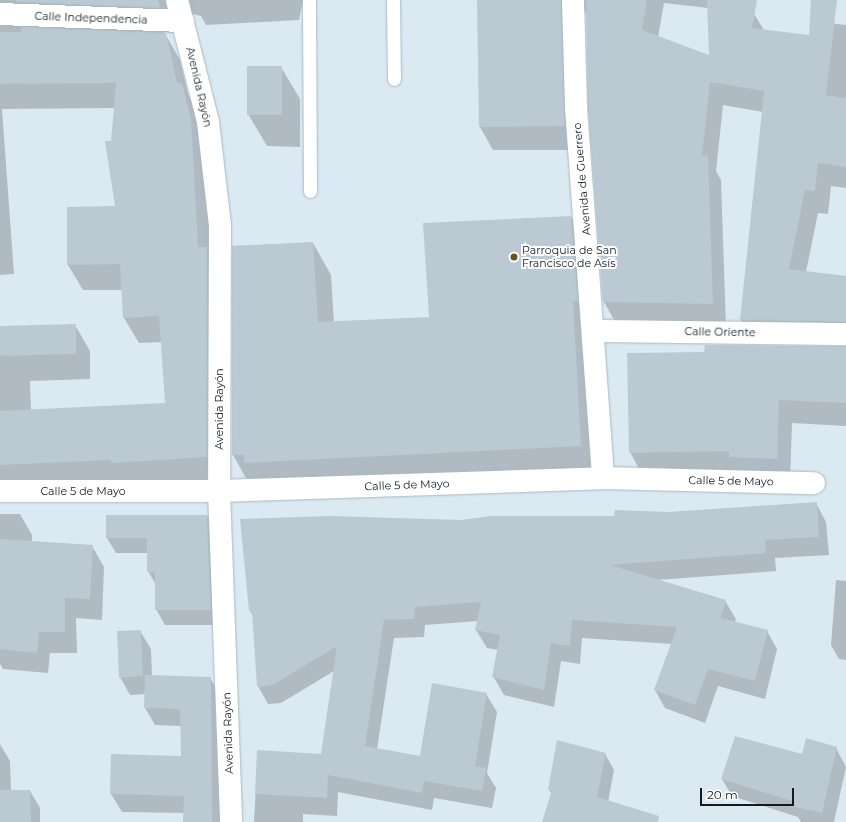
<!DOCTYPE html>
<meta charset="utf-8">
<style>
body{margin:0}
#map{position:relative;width:846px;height:822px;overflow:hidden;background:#dbe9f3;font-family:Montserrat,sans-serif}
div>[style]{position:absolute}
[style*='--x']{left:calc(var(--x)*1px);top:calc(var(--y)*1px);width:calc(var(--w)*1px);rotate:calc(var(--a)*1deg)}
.shadow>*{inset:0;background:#0003}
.building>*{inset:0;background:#bbc9d2}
.roads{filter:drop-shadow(0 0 1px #aab9c1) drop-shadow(0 0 1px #aab9c1)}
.service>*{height:13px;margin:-6.5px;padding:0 6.5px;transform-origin:6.5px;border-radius:6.5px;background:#fff}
.minor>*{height:22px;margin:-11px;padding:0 11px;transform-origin:11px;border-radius:11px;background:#fff}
.primary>*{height:22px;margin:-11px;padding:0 11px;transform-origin:11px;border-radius:11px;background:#fff}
.dots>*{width:11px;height:11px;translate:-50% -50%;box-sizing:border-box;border:2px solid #fff;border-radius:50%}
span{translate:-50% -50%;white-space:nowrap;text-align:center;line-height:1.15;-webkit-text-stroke:4px #fff;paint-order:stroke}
.street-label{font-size:11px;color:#141a1d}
.poi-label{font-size:11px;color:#141a1d}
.left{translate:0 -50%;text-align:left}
.scale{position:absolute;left:700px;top:788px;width:94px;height:18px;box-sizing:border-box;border:2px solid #141a1d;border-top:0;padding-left:5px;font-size:12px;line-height:14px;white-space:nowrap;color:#141a1d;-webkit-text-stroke:3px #fff;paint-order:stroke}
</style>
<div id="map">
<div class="shadow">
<div style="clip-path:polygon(0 0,303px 0,299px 20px,206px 25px,201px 16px,189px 13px,173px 30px,174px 33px,164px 32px,180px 60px,188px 94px,197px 110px,205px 146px,221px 482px,0 494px,0 315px,0 327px,75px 325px,90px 351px,90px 379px,30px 381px,31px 410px,166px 404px,162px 342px,139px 343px,124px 318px,123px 290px,83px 290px,68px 265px,117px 207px,112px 142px,115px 108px,2px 109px,14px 274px,0 275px)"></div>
<div style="clip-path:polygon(evenodd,478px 0,737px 0,754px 14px,764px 30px,810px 36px,811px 21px,846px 25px,846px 188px,831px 186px,828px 214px,818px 213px,806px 272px,846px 277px,846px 344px,755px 343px,741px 320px,763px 112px,723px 105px,716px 171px,721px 180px,726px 327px,617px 325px,604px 302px,587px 12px,580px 12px,578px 150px,493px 150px,480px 127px,478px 0,664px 3px,708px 8px,710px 57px,658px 37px,664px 3px)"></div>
<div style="clip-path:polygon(281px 67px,300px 99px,300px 147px,267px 146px,248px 114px)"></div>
<div style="clip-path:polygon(571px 217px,589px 250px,599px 478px,251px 487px,233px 455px,233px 246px,313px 243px,331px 275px,334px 323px,430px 318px)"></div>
<div style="clip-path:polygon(846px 348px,846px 426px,792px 423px,790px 482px,643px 476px,630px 452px,705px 353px)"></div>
<div style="clip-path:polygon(816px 503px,826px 522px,829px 555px,775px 558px,776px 571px,657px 580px,725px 601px,736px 619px,735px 622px,767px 631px,777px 649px,765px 699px,718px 686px,705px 723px,665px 708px,655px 690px,672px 644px,582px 638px,580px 664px,561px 661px,554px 707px,504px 695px,493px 676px,498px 650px,487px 648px,476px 630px,478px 621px,425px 625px,424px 637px,394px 638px,377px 749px,420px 757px,486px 694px,497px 712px,487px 773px,496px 788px,492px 808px,434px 798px,432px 810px,338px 792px,337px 816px,303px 814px,303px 822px,254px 822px,258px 751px,322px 755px,334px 671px,281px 703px,268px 704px,258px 686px,254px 617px,250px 611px,461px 521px,615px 517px)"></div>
<div style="clip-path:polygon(0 514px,20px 514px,32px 535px,32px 542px,92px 546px,104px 567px,102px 620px,76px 618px,77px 653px,50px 653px,48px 673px,3px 669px,0 664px)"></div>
<div style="clip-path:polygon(207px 516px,216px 531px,219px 625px,165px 625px,156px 609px,156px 585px,148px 571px,148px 553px,116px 553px,107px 538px)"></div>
<div style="clip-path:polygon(836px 580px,846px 581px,846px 660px,839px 659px,831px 645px)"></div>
<div style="clip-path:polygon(140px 631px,151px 649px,152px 676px,210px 678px,221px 696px,223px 822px,184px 822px,185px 813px,122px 812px,111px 794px,182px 758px,181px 726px,155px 725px,145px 708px,146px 694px,130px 695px,120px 677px)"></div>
<div style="clip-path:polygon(0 744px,10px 761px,11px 791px,30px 791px,40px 808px,40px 822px,0 822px)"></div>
<div style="clip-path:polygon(836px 748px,846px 767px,834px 822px,801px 822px,798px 817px,732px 796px,722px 779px)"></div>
<div style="clip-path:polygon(605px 754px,614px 770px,608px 802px,632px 822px,543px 822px,552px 794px,549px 790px)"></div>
</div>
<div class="building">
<div style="clip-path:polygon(16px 0,158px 0,160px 8px,17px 2px)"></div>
<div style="clip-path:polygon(477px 0,561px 0,565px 126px,479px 127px)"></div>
<div style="clip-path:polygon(586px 0,647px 0,642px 30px,709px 55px,707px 0,757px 0,752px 28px,809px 35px,811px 0,837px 0,826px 95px,846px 98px,846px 167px,818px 163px,815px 191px,805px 190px,789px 269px,846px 276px,846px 322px,740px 320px,764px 91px,710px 82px,702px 156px,708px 155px,713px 304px,603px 302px,588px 107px)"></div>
<div style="clip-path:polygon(21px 27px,166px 33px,177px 83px,182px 83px,191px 119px,198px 247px,207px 247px,207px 457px,111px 463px,111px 460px,0 465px,0 411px,165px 403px,159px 316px,123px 318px,120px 264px,67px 265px,67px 207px,115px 206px,105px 141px,111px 141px,116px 83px,0 84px,0 32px,22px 32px)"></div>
<div style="clip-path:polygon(247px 66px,282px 66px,282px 115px,247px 115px)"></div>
<div style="clip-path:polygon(571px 216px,578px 301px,573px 301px,581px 446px,244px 463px,244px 455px,232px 455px,232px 246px,313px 242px,318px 322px,429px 317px,423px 223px)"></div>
<div style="clip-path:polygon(76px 324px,76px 354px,0 356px,0 326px)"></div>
<div style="clip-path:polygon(705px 345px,846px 346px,846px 403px,779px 400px,777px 459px,729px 457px,729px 451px,629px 453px,627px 353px,704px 352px)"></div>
<div style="clip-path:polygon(817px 502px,819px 537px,765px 540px,766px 553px,610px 565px,726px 600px,721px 618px,768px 630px,755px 681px,708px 669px,695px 705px,654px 690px,677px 627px,572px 620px,570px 646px,551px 643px,544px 690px,492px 677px,500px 635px,475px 630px,481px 602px,415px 607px,414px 619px,384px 620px,365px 746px,420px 756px,432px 683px,487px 693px,475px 766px,486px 768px,482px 791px,424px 781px,422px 793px,328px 775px,327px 798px,255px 794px,257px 750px,321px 754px,337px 646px,273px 685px,257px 687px,252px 611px,249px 611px,240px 519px,330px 516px,461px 520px,491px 516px,614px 516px,615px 510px,668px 512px)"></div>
<div style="clip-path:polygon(106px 515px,207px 515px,211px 610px,155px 610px,155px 572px,147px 572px,147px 538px,106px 538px)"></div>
<div style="clip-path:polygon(0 539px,93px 545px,90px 599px,65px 598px,65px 632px,39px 632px,37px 653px,0 649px)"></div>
<div style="clip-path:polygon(141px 630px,143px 676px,119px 678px,117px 631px)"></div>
<div style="clip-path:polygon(145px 675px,211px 677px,212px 822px,183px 822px,184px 796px,110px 794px,111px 754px,181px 756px,180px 709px,144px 708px)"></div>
<div style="clip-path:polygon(735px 736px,802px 754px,806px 738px,837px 747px,822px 813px,790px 806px,792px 801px,721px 779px)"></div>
<div style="clip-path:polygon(557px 740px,606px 753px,597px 797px,659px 816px,658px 822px,542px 822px,552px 790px,548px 790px)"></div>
<div style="clip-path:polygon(0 790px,30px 790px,31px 822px,0 822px)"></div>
</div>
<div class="roads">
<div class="service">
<div style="--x:309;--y:0;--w:191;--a:89.7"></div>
<div style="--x:393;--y:0;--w:79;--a:89.3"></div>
</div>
<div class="minor">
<div style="--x:573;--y:0;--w:108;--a:88.4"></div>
<div style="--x:576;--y:108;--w:371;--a:85.8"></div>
<div style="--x:0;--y:14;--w:183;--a:2.2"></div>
<div style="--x:594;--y:331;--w:252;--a:0.7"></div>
<div style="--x:0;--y:491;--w:219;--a:0"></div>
<div style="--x:219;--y:491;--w:384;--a:-1.9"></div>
<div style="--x:603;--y:478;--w:211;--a:1.4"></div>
</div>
<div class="primary">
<div style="--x:177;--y:0;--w:126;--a:75.7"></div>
<div style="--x:208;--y:122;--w:104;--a:83.4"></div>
<div style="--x:220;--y:225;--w:266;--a:90.2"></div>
<div style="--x:219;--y:491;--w:331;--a:87.9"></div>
</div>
</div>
<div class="dots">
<div style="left:514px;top:257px;background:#695323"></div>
</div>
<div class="street-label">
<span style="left:91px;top:18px;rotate:2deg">Calle Independencia</span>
<span style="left:199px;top:87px;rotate:77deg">Avenida Rayón</span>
<span style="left:582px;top:179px;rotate:-95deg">Avenida de Guerrero</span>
<span style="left:720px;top:332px;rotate:1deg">Calle Oriente</span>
<span style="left:219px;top:409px;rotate:-90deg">Avenida Rayón</span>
<span style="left:731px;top:481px;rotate:1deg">Calle 5 de Mayo</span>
<span style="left:407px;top:485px;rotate:-2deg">Calle 5 de Mayo</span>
<span style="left:83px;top:491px">Calle 5 de Mayo</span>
<span style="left:228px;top:733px;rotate:-92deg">Avenida Rayón</span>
</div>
<div class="poi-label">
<span class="left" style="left:522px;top:257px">Parroquia de San<br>Francisco de Asís</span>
</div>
<div class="scale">20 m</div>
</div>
